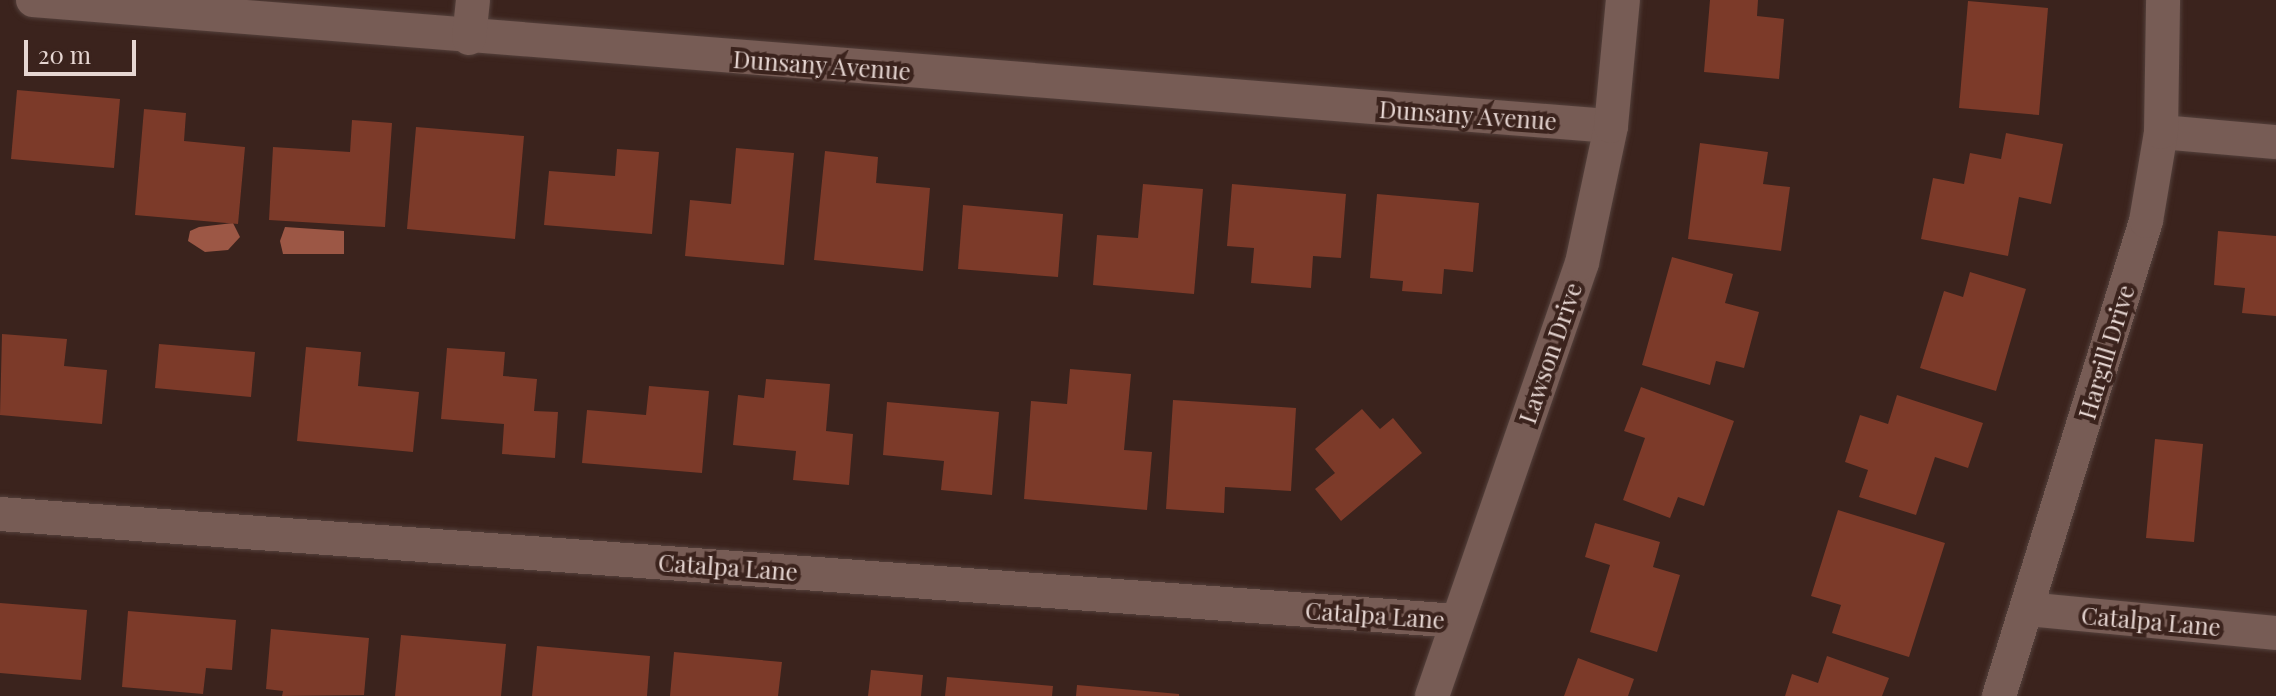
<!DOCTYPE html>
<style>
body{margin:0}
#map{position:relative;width:2276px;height:696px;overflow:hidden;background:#3b231d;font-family:"Playfair Display",serif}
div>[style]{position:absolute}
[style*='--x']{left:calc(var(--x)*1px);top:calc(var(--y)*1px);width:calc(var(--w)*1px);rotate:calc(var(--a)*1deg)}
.water>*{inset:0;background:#9c5745}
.building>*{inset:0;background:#7c3a29}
.roads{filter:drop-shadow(0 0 2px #54413c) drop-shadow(0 0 2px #54413c)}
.street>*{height:34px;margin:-17px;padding:0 17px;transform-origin:17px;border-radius:17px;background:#775c55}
span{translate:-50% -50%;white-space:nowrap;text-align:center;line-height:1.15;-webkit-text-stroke:8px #3b231d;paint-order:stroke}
.street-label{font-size:24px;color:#e6d6d2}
.scale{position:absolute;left:24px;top:40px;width:112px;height:36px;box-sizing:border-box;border:4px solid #e6d6d2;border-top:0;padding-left:10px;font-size:24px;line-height:28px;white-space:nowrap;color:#e6d6d2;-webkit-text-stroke:6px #3b231d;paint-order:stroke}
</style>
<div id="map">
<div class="water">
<div style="clip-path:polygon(233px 223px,240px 237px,228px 250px,205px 252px,188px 241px,190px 231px,199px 227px)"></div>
<div style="clip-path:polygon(285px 227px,344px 231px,344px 254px,283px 254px,280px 241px)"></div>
</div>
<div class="building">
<div style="clip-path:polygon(1710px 0,1758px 0,1757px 16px,1784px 19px,1779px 79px,1704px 72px)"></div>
<div style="clip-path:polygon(1968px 1px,2048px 8px,2039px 115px,1959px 108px)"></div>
<div style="clip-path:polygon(17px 90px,120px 99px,114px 168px,11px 159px)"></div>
<div style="clip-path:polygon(144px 109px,186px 113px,184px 141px,245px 147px,238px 224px,135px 215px)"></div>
<div style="clip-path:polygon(352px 120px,392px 123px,385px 227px,269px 220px,273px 147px,350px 152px)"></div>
<div style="clip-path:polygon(416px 127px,524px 136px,515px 239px,407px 229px)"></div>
<div style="clip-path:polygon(2006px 133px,2063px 144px,2051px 204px,2019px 197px,2008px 256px,1921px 239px,1933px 178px,1964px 184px,1970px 153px,2001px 159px)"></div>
<div style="clip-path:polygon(1700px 143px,1768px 152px,1763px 184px,1790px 187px,1781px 251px,1688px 239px)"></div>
<div style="clip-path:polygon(736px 148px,794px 153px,784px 265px,685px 256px,690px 200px,731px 204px)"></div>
<div style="clip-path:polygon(617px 149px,659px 152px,652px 234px,544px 225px,549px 171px,615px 176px)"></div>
<div style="clip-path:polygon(825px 151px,878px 157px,876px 183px,930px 188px,923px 271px,814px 260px)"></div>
<div style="clip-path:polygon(1143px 184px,1203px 189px,1194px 294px,1093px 285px,1097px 235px,1138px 238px)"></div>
<div style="clip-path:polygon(1232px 184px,1346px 194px,1341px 258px,1313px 256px,1311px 288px,1251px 283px,1254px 248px,1227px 246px)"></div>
<div style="clip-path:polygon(1377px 194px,1479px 203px,1473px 272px,1444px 269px,1442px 294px,1402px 291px,1403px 281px,1370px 278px)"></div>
<div style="clip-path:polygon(963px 205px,1063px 214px,1058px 277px,958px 269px)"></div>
<div style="clip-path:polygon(2218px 231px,2276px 236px,2276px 316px,2242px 313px,2245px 288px,2214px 285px)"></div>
<div style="clip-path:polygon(1672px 257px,1733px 274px,1725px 303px,1759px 312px,1744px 368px,1716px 361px,1710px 385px,1642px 365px)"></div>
<div style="clip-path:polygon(1970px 272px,2026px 289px,1996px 391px,1920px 368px,1944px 291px,1963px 297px)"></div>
<div style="clip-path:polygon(2px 334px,67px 339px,64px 366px,107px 370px,102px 424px,0 415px)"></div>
<div style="clip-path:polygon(159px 344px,255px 352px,251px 397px,155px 388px)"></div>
<div style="clip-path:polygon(306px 347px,361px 352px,358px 386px,419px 392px,413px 452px,297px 441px)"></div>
<div style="clip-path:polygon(447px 348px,505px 352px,503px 376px,537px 379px,534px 411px,558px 412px,555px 458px,502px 454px,504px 424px,441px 419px)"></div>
<div style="clip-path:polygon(1070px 369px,1131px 374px,1124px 450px,1152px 452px,1147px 510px,1024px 499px,1031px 401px,1067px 404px)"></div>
<div style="clip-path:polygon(766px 379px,830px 384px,826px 431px,853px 434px,849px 485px,793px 480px,796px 451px,733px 445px,738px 395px,764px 398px)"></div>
<div style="clip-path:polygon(649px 386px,709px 391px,702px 473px,582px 463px,587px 410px,646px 415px)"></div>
<div style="clip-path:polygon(1641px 387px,1734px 421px,1704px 506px,1678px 497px,1670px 518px,1623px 500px,1645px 438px,1624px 431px)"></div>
<div style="clip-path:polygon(1897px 395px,1983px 423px,1968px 468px,1935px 457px,1916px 515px,1859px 497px,1868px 470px,1845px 462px,1860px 415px,1888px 424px)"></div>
<div style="clip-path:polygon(1173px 400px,1296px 408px,1291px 491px,1225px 487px,1224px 513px,1166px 509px)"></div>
<div style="clip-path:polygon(887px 402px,999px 412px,992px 495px,941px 490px,944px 461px,883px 455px)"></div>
<div style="clip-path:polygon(1362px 409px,1380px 429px,1393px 418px,1422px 453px,1341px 521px,1315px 489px,1335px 473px,1315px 449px)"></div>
<div style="clip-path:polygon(2155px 439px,2203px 444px,2194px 542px,2146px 538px)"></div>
<div style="clip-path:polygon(1838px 510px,1945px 543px,1909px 657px,1832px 633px,1841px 605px,1811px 596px)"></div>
<div style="clip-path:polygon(1595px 523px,1660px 542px,1653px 567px,1680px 575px,1657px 652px,1590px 632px,1610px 565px,1585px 557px)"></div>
<div style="clip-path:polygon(0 603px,87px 610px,81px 680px,0 673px)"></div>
<div style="clip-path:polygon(128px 611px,236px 620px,232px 670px,206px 668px,203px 694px,122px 687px)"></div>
<div style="clip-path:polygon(271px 629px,369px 638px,364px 695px,282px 696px,283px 691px,266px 689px)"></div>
<div style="clip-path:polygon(401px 635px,506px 644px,501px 696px,395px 696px)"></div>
<div style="clip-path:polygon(537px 646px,650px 656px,647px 696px,532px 696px)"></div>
<div style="clip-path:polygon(674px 652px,782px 662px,778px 696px,670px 696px)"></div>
<div style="clip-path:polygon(1827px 656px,1889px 678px,1882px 696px,1785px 696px,1792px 674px,1818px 683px)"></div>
<div style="clip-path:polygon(1578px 658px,1634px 679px,1628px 696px,1564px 696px)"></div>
<div style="clip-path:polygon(871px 670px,923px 675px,921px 696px,868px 696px)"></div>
<div style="clip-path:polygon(947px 677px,1053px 686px,1052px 696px,945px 696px)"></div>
<div style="clip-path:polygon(1077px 685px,1179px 694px,1179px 696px,1076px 696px)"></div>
</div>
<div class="roads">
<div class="street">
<div style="--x:33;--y:0;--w:1583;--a:4.57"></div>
<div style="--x:469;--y:38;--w:38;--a:-84"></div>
<div style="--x:2161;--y:132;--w:115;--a:5"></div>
<div style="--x:0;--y:514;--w:1461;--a:4.2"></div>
<div style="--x:2027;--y:609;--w:250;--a:5.5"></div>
<div style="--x:1432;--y:696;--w:458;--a:-70.9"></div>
<div style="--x:1582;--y:263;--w:140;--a:-78"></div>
<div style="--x:1611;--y:126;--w:127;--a:-84.6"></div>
<div style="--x:1999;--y:696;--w:497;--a:-72.8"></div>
<div style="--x:2146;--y:221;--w:90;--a:-80.4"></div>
<div style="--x:2161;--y:132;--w:132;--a:-89.1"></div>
</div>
</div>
<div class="street-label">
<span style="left:822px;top:65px;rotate:4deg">Dunsany Avenue</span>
<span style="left:1468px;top:115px;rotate:4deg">Dunsany Avenue</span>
<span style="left:2106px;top:352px;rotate:-73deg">Hargill Drive</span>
<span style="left:1550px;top:353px;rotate:-71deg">Lawson Drive</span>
<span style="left:728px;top:567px;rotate:4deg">Catalpa Lane</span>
<span style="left:1375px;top:615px;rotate:4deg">Catalpa Lane</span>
<span style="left:2151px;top:621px;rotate:5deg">Catalpa Lane</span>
</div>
<div class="scale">20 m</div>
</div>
